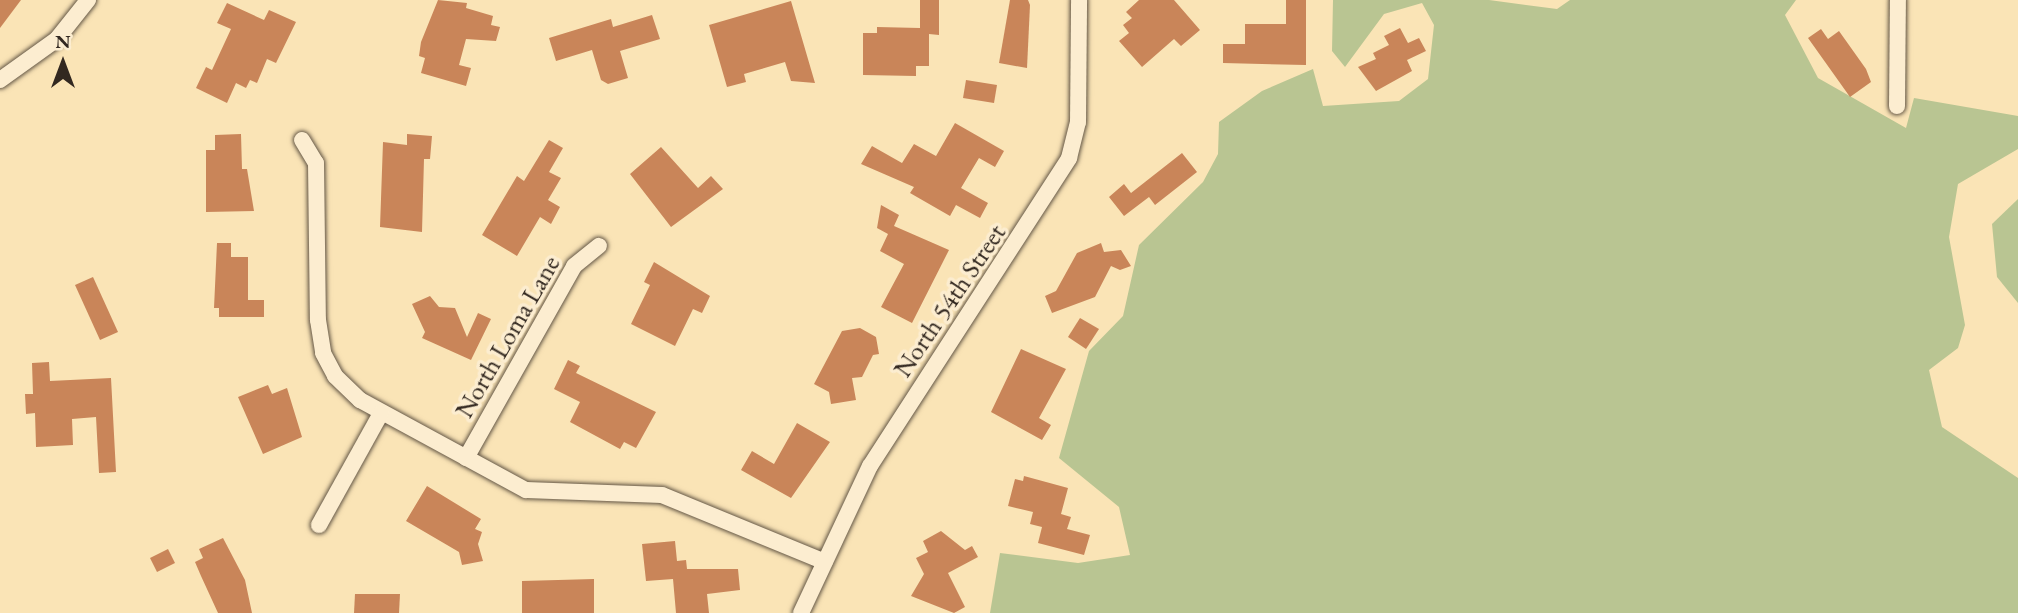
<!DOCTYPE html>
<style>
body{margin:0}
#map{position:relative;width:2018px;height:613px;overflow:hidden;background:#fae4b6;font-family:"EB Garamond",serif}
div>[style]{position:absolute}
[style*='--x']{left:calc(var(--x)*1px);top:calc(var(--y)*1px);width:calc(var(--w)*1px);rotate:calc(var(--a)*1deg)}
.green>*{inset:0;background:#b9c592}
.building>*{inset:0;background:#c98559}
.roads{filter:drop-shadow(0 0 2px #645746) drop-shadow(0 0 2px #645746)}
.minor>*{height:16px;margin:-8px;padding:0 8px;transform-origin:8px;border-radius:8px;background:#fcedd0}
span{translate:-50% -50%;white-space:nowrap;text-align:center;line-height:1.15;-webkit-text-stroke:7px #fcedd0;paint-order:stroke}
.street-label{font-size:26px;color:#322820}
.north{position:absolute;left:28px;top:28px;width:70px;height:70px;-webkit-text-stroke:5px #fcedd0;paint-order:stroke;rotate:0deg;font-size:19px;font-weight:700;line-height:28px;text-align:center;color:#322820}
.north::after{content:'';display:block;margin:auto;width:24px;height:32px;background:#322820;clip-path:polygon(50% 0,100% 100%,50% 72%,0 100%)}
</style>
<div id="map">
<div class="green">
<div style="clip-path:polygon(1333px 0,1489px 0,1557px 9px,1570px 0,1796px 0,1785px 15px,1818px 78px,1906px 128px,1914px 98px,2018px 116px,2018px 149px,1958px 184px,1949px 237px,1965px 325px,1958px 348px,1929px 370px,1942px 427px,2018px 478px,2018px 613px,990px 613px,1000px 553px,1078px 563px,1130px 555px,1119px 507px,1059px 458px,1089px 351px,1123px 316px,1139px 245px,1203px 182px,1218px 154px,1219px 122px,1262px 91px,1313px 69px,1323px 106px,1399px 101px,1428px 79px,1434px 25px,1422px 3px,1384px 14px,1345px 67px,1332px 51px)"></div>
<div style="clip-path:polygon(2018px 199px,2018px 303px,1997px 277px,1992px 224px)"></div>
</div>
<div class="building">
<div style="clip-path:polygon(0 0,21px 0,0 28px)"></div>
<div style="clip-path:polygon(438px 0,467px 3px,466px 8px,493px 16px,491px 25px,500px 27px,496px 41px,466px 39px,459px 65px,471px 68px,466px 86px,421px 73px,425px 58px,419px 56px,421px 42px)"></div>
<div style="clip-path:polygon(920px 0,939px 0,939px 35px,929px 34px,929px 66px,916px 66px,916px 76px,863px 75px,863px 33px,877px 33px,877px 27px,920px 28px)"></div>
<div style="clip-path:polygon(1010px 0,1028px 0,1030px 5px,1027px 68px,999px 63px)"></div>
<div style="clip-path:polygon(1139px 0,1174px 0,1200px 30px,1181px 46px,1174px 39px,1142px 67px,1119px 41px,1129px 33px,1123px 25px,1132px 18px,1126px 12px)"></div>
<div style="clip-path:polygon(1286px 0,1306px 0,1306px 65px,1223px 63px,1223px 44px,1245px 44px,1245px 24px,1286px 24px)"></div>
<div style="clip-path:polygon(791px 1px,815px 83px,791px 81px,785px 62px,744px 74px,746px 82px,727px 87px,709px 25px)"></div>
<div style="clip-path:polygon(227px 3px,264px 20px,269px 10px,296px 22px,276px 63px,267px 59px,257px 83px,250px 80px,246px 88px,236px 83px,227px 103px,196px 88px,206px 67px,212px 70px,231px 29px,217px 23px)"></div>
<div style="clip-path:polygon(652px 15px,660px 39px,620px 51px,628px 78px,608px 84px,601px 80px,592px 50px,556px 61px,549px 38px,611px 19px,613px 27px)"></div>
<div style="clip-path:polygon(1400px 28px,1408px 43px,1419px 38px,1426px 51px,1407px 60px,1412px 71px,1376px 91px,1358px 67px,1376px 59px,1373px 53px,1389px 45px,1384px 36px)"></div>
<div style="clip-path:polygon(1821px 29px,1828px 39px,1839px 31px,1866px 69px,1871px 82px,1850px 97px,1808px 38px)"></div>
<div style="clip-path:polygon(966px 80px,997px 85px,994px 103px,963px 98px)"></div>
<div style="clip-path:polygon(955px 123px,1004px 151px,995px 167px,979px 158px,961px 188px,988px 203px,980px 218px,956px 205px,950px 216px,910px 193px,914px 187px,861px 164px,872px 146px,902px 163px,914px 144px,936px 156px)"></div>
<div style="clip-path:polygon(241px 134px,242px 169px,247px 169px,254px 211px,206px 212px,206px 150px,215px 150px,215px 135px)"></div>
<div style="clip-path:polygon(407px 134px,432px 136px,430px 159px,424px 159px,422px 232px,380px 227px,383px 142px,407px 145px)"></div>
<div style="clip-path:polygon(549px 140px,563px 148px,549px 172px,561px 178px,548px 200px,560px 207px,551px 224px,540px 217px,517px 256px,482px 235px,517px 176px,524px 181px)"></div>
<div style="clip-path:polygon(661px 147px,698px 188px,711px 176px,723px 189px,671px 227px,630px 174px)"></div>
<div style="clip-path:polygon(1182px 153px,1197px 172px,1155px 205px,1149px 197px,1124px 216px,1109px 197px,1124px 184px,1131px 193px)"></div>
<div style="clip-path:polygon(881px 205px,899px 215px,894px 226px,949px 250px,912px 323px,881px 307px,904px 264px,880px 251px,888px 234px,877px 228px)"></div>
<div style="clip-path:polygon(217px 243px,231px 243px,231px 257px,248px 257px,248px 300px,264px 300px,264px 317px,219px 317px,219px 308px,214px 308px)"></div>
<div style="clip-path:polygon(1101px 243px,1104px 252px,1121px 250px,1131px 266px,1120px 270px,1111px 266px,1095px 297px,1052px 313px,1045px 296px,1056px 291px,1077px 253px)"></div>
<div style="clip-path:polygon(654px 262px,710px 296px,702px 313px,693px 309px,675px 346px,631px 324px,650px 285px,644px 282px)"></div>
<div style="clip-path:polygon(93px 277px,118px 332px,100px 340px,75px 285px)"></div>
<div style="clip-path:polygon(430px 296px,439px 307px,455px 308px,467px 337px,478px 313px,491px 319px,471px 360px,422px 338px,425px 332px,412px 304px)"></div>
<div style="clip-path:polygon(1080px 318px,1099px 329px,1086px 349px,1068px 337px)"></div>
<div style="clip-path:polygon(860px 328px,876px 337px,879px 354px,873px 355px,862px 377px,852px 378px,856px 400px,831px 404px,829px 392px,814px 384px,842px 331px)"></div>
<div style="clip-path:polygon(1021px 349px,1066px 369px,1039px 418px,1051px 425px,1042px 440px,991px 412px)"></div>
<div style="clip-path:polygon(568px 360px,580px 366px,576px 373px,656px 412px,636px 448px,624px 442px,620px 449px,570px 422px,580px 402px,554px 389px)"></div>
<div style="clip-path:polygon(49px 362px,50px 381px,111px 378px,116px 472px,99px 473px,96px 417px,72px 419px,73px 445px,36px 447px,35px 413px,26px 414px,25px 394px,33px 394px,32px 363px)"></div>
<div style="clip-path:polygon(268px 385px,272px 394px,287px 388px,302px 437px,263px 454px,238px 397px)"></div>
<div style="clip-path:polygon(797px 423px,830px 442px,791px 498px,741px 470px,752px 451px,774px 464px)"></div>
<div style="clip-path:polygon(1024px 476px,1068px 488px,1061px 514px,1071px 517px,1067px 529px,1090px 535px,1084px 555px,1038px 543px,1042px 527px,1030px 524px,1033px 512px,1008px 506px,1015px 479px,1023px 481px)"></div>
<div style="clip-path:polygon(427px 486px,481px 519px,475px 529px,482px 532px,478px 544px,483px 561px,462px 565px,459px 552px,406px 521px)"></div>
<div style="clip-path:polygon(941px 531px,965px 550px,972px 546px,978px 557px,948px 573px,965px 607px,954px 613px,911px 596px,924px 574px,916px 558px,928px 552px,923px 541px)"></div>
<div style="clip-path:polygon(223px 538px,245px 580px,252px 613px,218px 613px,201px 576px,195px 562px,203px 558px,199px 549px)"></div>
<div style="clip-path:polygon(675px 541px,677px 561px,686px 560px,687px 569px,738px 569px,740px 590px,707px 594px,709px 613px,676px 613px,673px 579px,646px 581px,642px 544px)"></div>
<div style="clip-path:polygon(168px 549px,175px 563px,157px 572px,150px 558px)"></div>
<div style="clip-path:polygon(594px 579px,594px 613px,522px 613px,522px 581px)"></div>
<div style="clip-path:polygon(355px 594px,400px 594px,399px 613px,354px 613px)"></div>
</div>
<div class="roads">
<div class="minor">
<div style="--x:0;--y:80;--w:70;--a:-35.7"></div>
<div style="--x:57;--y:39;--w:50;--a:-51.5"></div>
<div style="--x:1897;--y:106;--w:106;--a:-89.5"></div>
<div style="--x:302;--y:140;--w:27;--a:59"></div>
<div style="--x:316;--y:163;--w:157;--a:89.3"></div>
<div style="--x:318;--y:320;--w:33;--a:81"></div>
<div style="--x:323;--y:353;--w:26;--a:62"></div>
<div style="--x:335;--y:376;--w:35;--a:44"></div>
<div style="--x:360;--y:400;--w:189;--a:28.5"></div>
<div style="--x:526;--y:490;--w:136;--a:2.1"></div>
<div style="--x:662;--y:495;--w:176;--a:22.3"></div>
<div style="--x:466;--y:458;--w:220;--a:-60.6"></div>
<div style="--x:574;--y:266;--w:32;--a:-39"></div>
<div style="--x:319;--y:525;--w:128;--a:-61"></div>
<div style="--x:801;--y:613;--w:162;--a:-64.9"></div>
<div style="--x:870;--y:466;--w:367;--a:-57.1"></div>
<div style="--x:1069;--y:158;--w:37;--a:-76"></div>
<div style="--x:1078;--y:122;--w:122;--a:-89.5"></div>
</div>
</div>
<div class="street-label">
<span style="left:950px;top:301px;rotate:-56deg">North 54th Street</span>
<span style="left:508px;top:337px;rotate:-60deg">North Loma Lane</span>
</div>
<div class="north">N</div>
</div>
